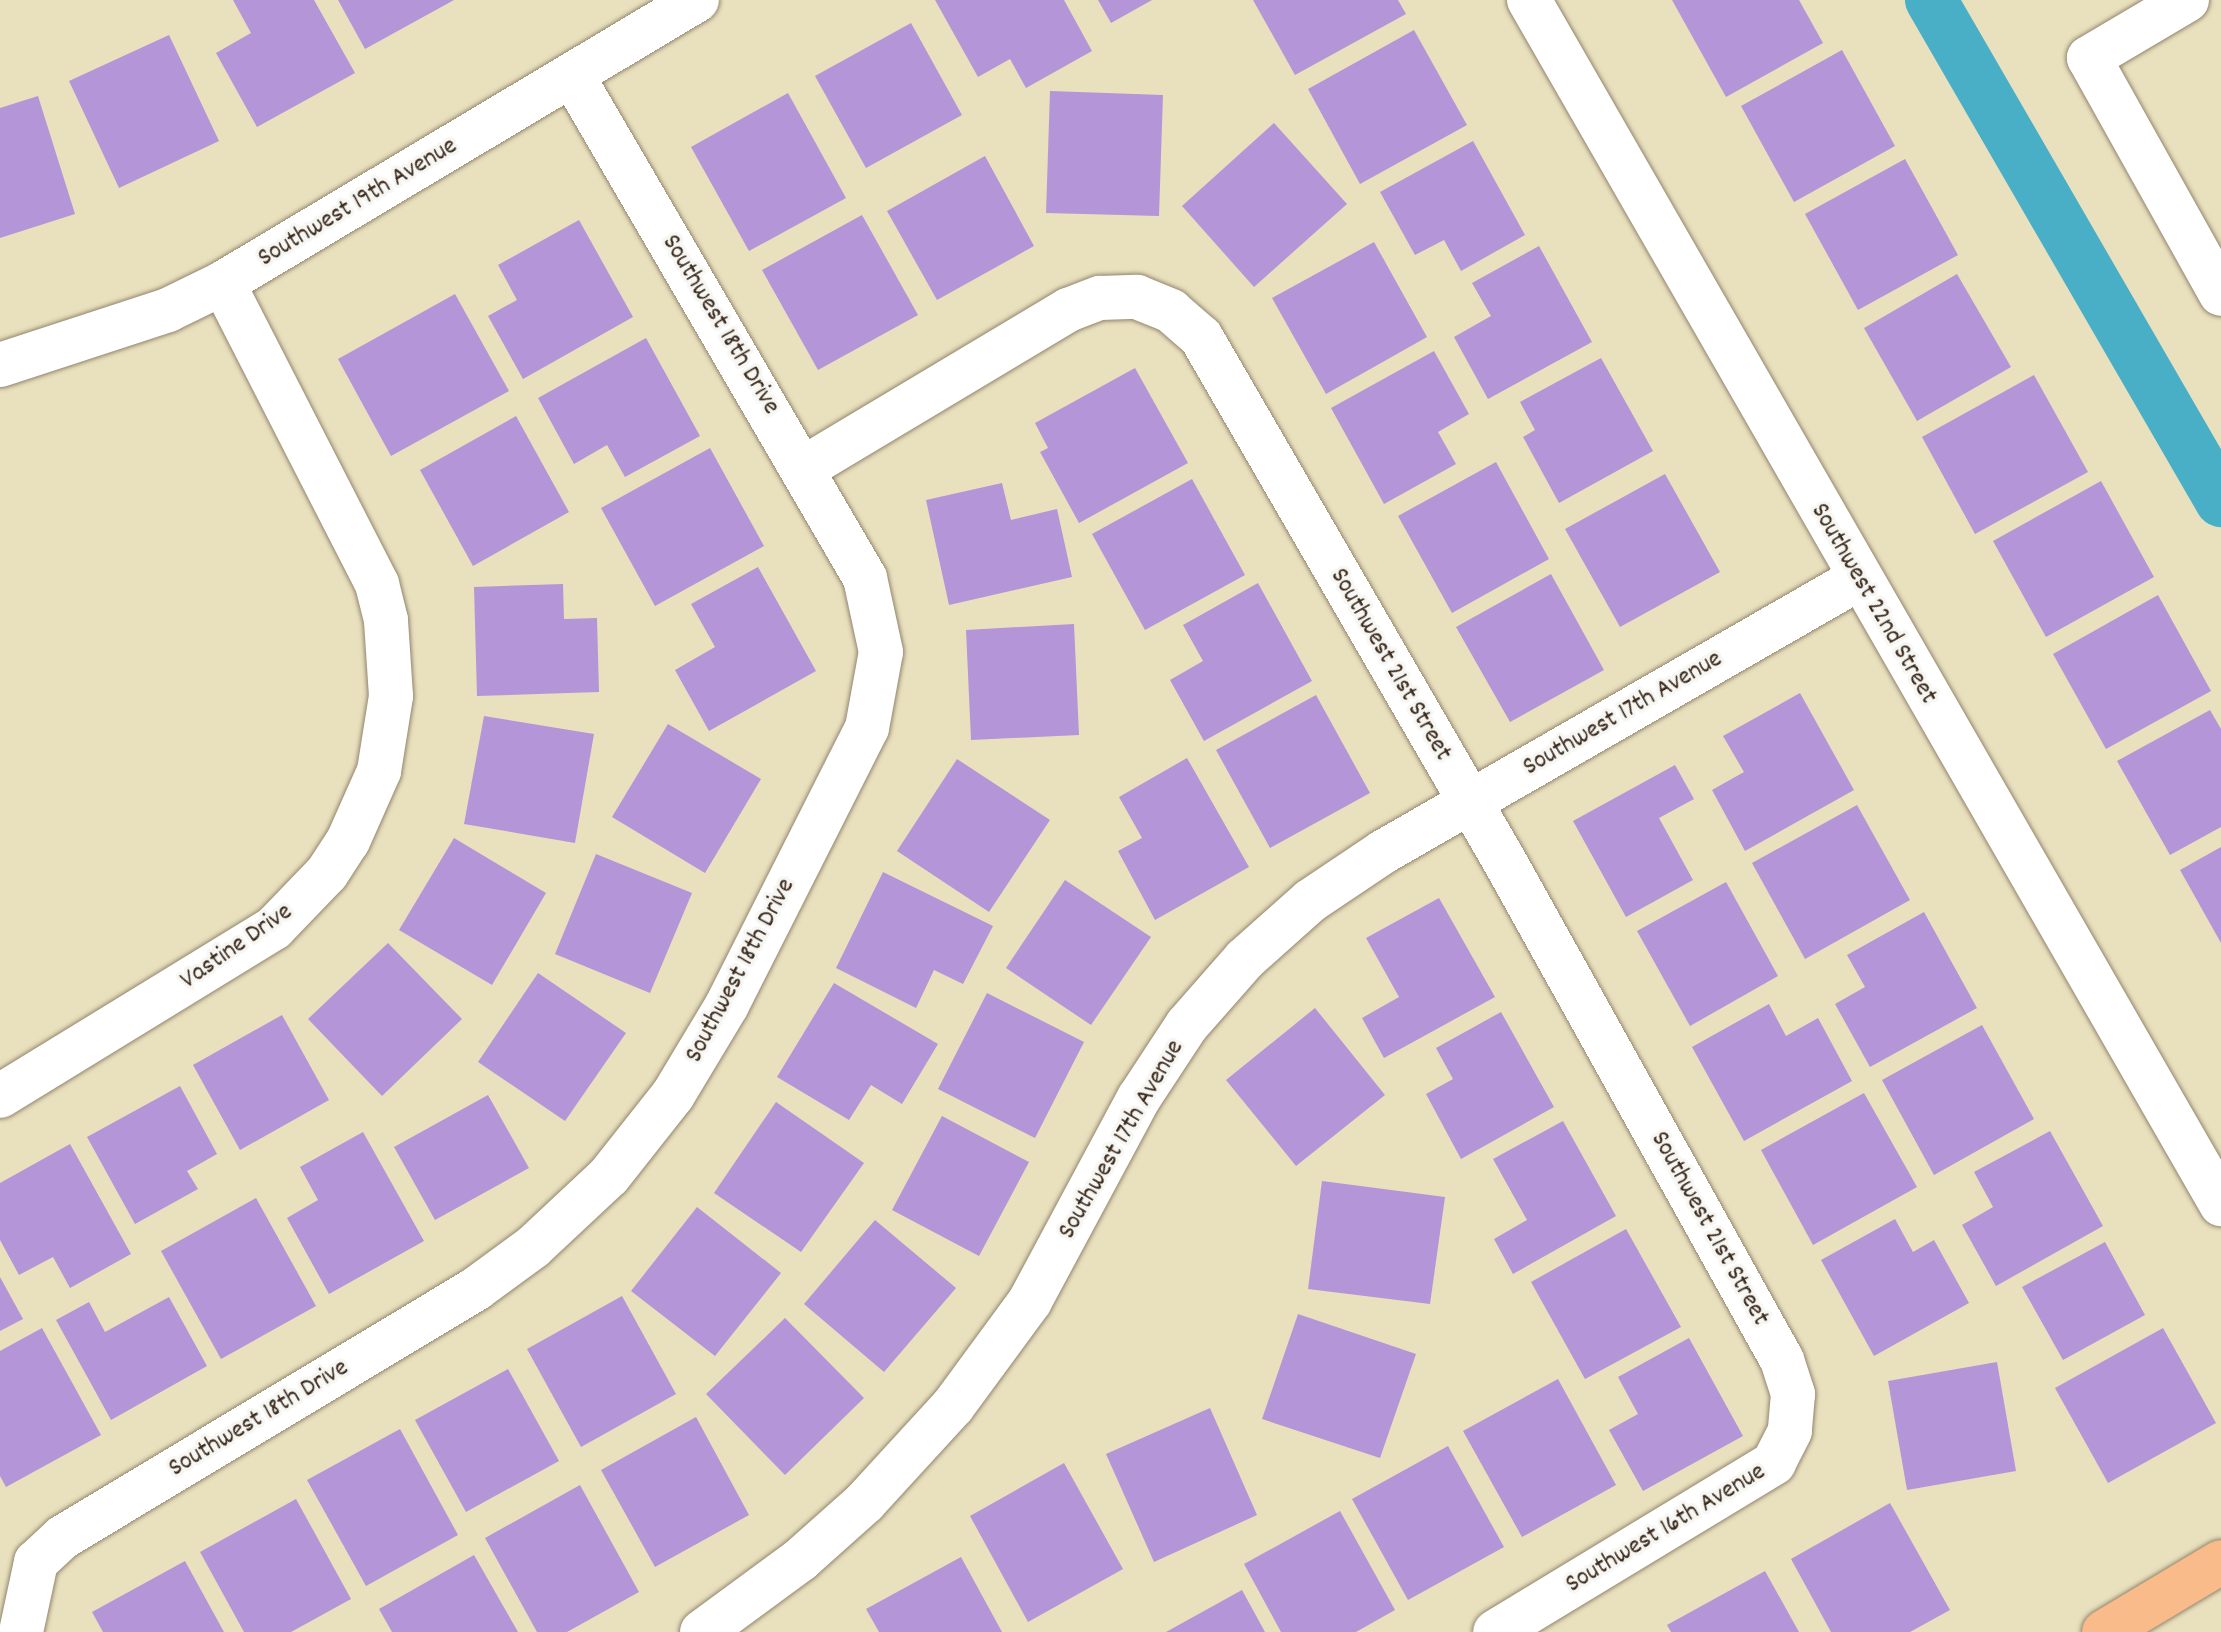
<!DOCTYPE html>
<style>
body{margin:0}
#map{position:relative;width:2221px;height:1632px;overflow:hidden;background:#e9e0be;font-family:Dekko,sans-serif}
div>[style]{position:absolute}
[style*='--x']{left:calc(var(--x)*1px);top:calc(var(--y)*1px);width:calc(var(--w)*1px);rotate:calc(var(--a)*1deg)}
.canal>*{height:52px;margin:-26px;padding:0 26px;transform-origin:26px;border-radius:26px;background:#48afc7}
.building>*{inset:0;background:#b395d8}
.roads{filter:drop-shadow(0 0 2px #92856e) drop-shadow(0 0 2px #92856e)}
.minor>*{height:44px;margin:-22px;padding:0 22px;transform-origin:22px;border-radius:22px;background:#fff}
.major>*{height:44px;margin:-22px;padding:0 22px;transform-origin:22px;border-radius:22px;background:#fabb8b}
span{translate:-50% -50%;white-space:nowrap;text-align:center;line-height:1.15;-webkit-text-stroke:7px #f6f6f2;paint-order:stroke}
.street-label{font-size:26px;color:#3b2a1e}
</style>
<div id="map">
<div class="canal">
<div style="--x:1931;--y:0;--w:579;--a:59.94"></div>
</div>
<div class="building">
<div style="clip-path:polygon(233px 0,314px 0,355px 73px,257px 127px,216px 53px,251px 33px)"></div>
<div style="clip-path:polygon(338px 0,454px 0,365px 49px)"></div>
<div style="clip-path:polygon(935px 0,1064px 0,1092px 51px,1026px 88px,1010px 59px,978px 77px)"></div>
<div style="clip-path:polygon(1098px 0,1152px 0,1111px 23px)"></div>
<div style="clip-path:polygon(1253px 0,1398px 0,1406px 14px,1295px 75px)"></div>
<div style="clip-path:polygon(1672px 0,1799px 0,1823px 43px,1726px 97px)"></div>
<div style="clip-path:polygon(911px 23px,962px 115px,866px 168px,815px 76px)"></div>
<div style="clip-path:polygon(1414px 30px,1467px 125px,1360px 184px,1308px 89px)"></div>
<div style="clip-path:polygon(169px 35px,219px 141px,119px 188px,69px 81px)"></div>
<div style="clip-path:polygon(1842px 50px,1895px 146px,1794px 202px,1741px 106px)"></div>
<div style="clip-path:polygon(1050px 91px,1163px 95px,1159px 216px,1046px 213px)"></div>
<div style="clip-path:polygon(788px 93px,846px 198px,749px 251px,691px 147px)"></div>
<div style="clip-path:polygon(38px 96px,75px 214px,0 238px,0 108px)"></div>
<div style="clip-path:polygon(1274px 123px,1347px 204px,1254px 287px,1182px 206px)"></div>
<div style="clip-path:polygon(1473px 141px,1525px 235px,1461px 271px,1444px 240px,1415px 255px,1380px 192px)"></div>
<div style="clip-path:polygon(985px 156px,1034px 246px,937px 300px,887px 211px)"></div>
<div style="clip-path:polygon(1905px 159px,1958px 255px,1858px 310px,1805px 214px)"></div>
<div style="clip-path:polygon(862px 215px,918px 315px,818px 370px,762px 270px)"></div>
<div style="clip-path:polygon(579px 220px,633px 317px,523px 379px,488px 316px,517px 300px,498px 265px)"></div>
<div style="clip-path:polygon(1374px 242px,1427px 337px,1326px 394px,1272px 298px)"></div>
<div style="clip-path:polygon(1539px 246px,1592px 342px,1488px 399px,1454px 337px,1491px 316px,1472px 283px)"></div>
<div style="clip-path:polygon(1957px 274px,2011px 367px,1917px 421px,1864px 328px)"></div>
<div style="clip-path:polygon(455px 294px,509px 391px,391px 456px,338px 359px)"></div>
<div style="clip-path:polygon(646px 338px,700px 436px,625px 477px,607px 445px,574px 464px,538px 398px)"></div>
<div style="clip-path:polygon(1434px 351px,1469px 414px,1438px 432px,1456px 464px,1384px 504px,1331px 408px)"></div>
<div style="clip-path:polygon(1601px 358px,1653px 451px,1559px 503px,1523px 437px,1535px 430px,1520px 402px)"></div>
<div style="clip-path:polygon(1135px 368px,1188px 463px,1079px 523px,1040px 452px,1048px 448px,1035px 423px)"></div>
<div style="clip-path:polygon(2034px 375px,2088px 472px,1975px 534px,1922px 437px)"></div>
<div style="clip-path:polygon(516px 416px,569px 512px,473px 566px,420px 470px)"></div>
<div style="clip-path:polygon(710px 448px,764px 546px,655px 606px,601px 508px)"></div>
<div style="clip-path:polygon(1496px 462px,1549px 559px,1452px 613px,1398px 516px)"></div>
<div style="clip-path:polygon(1665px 474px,1720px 572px,1620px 627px,1565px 529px)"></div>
<div style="clip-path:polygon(1192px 479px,1245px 575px,1145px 630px,1092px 534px)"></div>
<div style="clip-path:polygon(2101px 481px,2154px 577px,2046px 637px,1993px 541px)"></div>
<div style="clip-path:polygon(1002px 483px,1011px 520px,1057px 509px,1072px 577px,949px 605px,926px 500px)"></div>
<div style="clip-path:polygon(758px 567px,816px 671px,709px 731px,675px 670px,715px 647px,691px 604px)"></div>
<div style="clip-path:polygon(1551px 574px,1604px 670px,1510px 722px,1456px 627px)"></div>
<div style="clip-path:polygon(1258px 583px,1312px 681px,1204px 741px,1170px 680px,1203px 661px,1183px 625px)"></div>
<div style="clip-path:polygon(563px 584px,564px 619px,597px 618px,599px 692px,477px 696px,474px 587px)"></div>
<div style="clip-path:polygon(2158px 595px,2211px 691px,2106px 749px,2053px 654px)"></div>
<div style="clip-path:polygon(1074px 624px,1079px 735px,971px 740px,966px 630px)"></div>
<div style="clip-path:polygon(1800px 693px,1854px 790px,1745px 851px,1712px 790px,1744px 772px,1723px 736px)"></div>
<div style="clip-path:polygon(1316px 695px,1370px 793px,1270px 848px,1216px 750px)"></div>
<div style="clip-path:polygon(2210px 710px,2221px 729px,2221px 827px,2170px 855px,2117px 761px)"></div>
<div style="clip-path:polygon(484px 716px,594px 734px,575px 843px,464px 824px)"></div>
<div style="clip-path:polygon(668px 724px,761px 779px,705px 873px,612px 817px)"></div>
<div style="clip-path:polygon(1187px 758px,1249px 867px,1155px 920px,1118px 851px,1142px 838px,1119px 797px)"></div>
<div style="clip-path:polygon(957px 759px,1050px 820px,989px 912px,897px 851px)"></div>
<div style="clip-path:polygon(1675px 765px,1694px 799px,1659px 818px,1693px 880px,1626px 917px,1573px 821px)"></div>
<div style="clip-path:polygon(1857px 805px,1910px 900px,1805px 959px,1752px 863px)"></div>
<div style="clip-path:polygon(454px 838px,546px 893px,492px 985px,399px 930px)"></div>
<div style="clip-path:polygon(2221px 847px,2221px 943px,2180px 870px)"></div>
<div style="clip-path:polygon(596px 854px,692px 893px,650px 993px,555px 954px)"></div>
<div style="clip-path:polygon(883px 872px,993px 926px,963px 984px,934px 970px,916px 1008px,836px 968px)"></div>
<div style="clip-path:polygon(1065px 880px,1151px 937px,1091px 1025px,1006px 968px)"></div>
<div style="clip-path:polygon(1726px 882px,1778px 976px,1690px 1026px,1637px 931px)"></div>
<div style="clip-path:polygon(1439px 898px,1495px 997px,1384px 1058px,1362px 1018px,1399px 997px,1366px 938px)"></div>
<div style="clip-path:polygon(1924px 912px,1977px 1008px,1870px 1067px,1835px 1004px,1865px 987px,1847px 955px)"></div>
<div style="clip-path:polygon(388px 943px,462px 1019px,382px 1096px,308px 1019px)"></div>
<div style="clip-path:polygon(538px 973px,626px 1033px,565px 1121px,478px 1062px)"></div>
<div style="clip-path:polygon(834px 983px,938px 1044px,902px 1104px,871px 1085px,849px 1120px,777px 1077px)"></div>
<div style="clip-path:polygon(987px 993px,1084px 1042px,1035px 1138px,938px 1089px)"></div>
<div style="clip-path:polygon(1769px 1004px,1786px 1036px,1818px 1018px,1852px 1081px,1744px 1141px,1692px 1047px)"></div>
<div style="clip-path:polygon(1315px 1008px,1385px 1095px,1296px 1166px,1226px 1080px)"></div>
<div style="clip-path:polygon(1501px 1012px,1554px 1107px,1461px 1159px,1426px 1094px,1453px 1079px,1436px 1048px)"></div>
<div style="clip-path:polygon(282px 1015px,329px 1100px,240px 1150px,193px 1065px)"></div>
<div style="clip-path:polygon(1982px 1025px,2034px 1119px,1934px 1175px,1882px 1080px)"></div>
<div style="clip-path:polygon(180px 1086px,217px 1154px,187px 1171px,198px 1189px,135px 1224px,87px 1137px)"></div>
<div style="clip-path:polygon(1864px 1093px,1917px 1187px,1813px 1245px,1761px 1150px)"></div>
<div style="clip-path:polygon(488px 1095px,529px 1168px,435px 1220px,394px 1147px)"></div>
<div style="clip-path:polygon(776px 1102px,864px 1163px,801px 1252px,714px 1193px)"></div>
<div style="clip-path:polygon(942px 1116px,1029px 1162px,979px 1256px,892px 1210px)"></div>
<div style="clip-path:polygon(1563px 1121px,1616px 1216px,1513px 1274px,1494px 1239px,1527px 1220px,1493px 1159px)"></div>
<div style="clip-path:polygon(2050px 1131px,2103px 1226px,1996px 1286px,1962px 1225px,1993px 1207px,1974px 1172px)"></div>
<div style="clip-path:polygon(363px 1132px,424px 1241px,329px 1294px,287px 1218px,318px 1200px,300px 1167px)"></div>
<div style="clip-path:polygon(70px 1144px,131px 1254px,70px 1288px,53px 1257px,19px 1275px,0 1240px,0 1183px)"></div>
<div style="clip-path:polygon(1322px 1181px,1445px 1197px,1430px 1304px,1308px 1289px)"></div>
<div style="clip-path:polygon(256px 1198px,316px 1306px,221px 1359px,161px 1251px)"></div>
<div style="clip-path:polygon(697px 1207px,781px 1273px,715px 1356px,631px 1291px)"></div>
<div style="clip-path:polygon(1895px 1219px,1913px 1252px,1934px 1240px,1969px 1303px,1874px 1356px,1821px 1260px)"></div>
<div style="clip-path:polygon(875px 1220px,956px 1288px,884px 1372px,804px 1304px)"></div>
<div style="clip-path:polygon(1626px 1229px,1681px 1327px,1585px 1379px,1531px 1282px)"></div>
<div style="clip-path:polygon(2105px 1242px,2145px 1315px,2063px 1360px,2022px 1287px)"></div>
<div style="clip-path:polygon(0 1277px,23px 1319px,0 1331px)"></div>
<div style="clip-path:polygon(622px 1296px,676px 1394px,581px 1447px,527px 1349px)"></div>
<div style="clip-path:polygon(169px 1297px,207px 1366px,111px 1420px,56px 1320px,89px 1302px,105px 1332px)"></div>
<div style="clip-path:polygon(1298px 1314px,1416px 1354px,1380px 1458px,1262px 1419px)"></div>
<div style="clip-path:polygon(785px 1318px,864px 1398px,785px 1475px,706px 1394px)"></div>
<div style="clip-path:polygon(42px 1328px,101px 1435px,6px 1487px,0 1476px,0 1351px)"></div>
<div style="clip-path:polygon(2163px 1328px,2216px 1423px,2108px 1483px,2055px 1388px)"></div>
<div style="clip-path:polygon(1689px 1338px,1743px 1436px,1643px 1491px,1609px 1430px,1638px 1414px,1618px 1377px)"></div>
<div style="clip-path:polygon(1997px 1362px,2016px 1471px,1907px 1490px,1888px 1381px)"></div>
<div style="clip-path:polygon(508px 1369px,559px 1461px,466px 1512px,415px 1420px)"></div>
<div style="clip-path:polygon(1558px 1379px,1616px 1485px,1522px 1537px,1463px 1431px)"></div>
<div style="clip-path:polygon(1210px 1408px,1257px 1515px,1154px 1562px,1106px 1454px)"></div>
<div style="clip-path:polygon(696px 1417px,749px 1515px,655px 1567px,601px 1470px)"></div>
<div style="clip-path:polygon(400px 1429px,458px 1535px,366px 1586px,307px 1480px)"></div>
<div style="clip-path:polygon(1448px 1446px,1504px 1547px,1408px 1600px,1352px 1499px)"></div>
<div style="clip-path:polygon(1064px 1463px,1123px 1569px,1028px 1622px,970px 1516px)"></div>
<div style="clip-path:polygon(580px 1485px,639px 1592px,567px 1632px,537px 1632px,485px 1538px)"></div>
<div style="clip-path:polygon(296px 1499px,351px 1599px,291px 1632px,244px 1632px,200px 1552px)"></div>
<div style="clip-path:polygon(1890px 1503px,1950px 1610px,1910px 1632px,1831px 1632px,1791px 1559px)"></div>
<div style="clip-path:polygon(1340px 1511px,1395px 1610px,1356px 1632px,1281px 1632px,1244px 1564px)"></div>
<div style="clip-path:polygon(474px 1555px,518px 1632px,392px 1632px,379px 1609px)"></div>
<div style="clip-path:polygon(961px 1557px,1002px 1632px,879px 1632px,866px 1609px)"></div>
<div style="clip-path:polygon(185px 1561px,224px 1632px,103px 1632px,92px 1612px)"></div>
<div style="clip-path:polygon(1765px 1571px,1799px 1632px,1671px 1632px,1667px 1625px)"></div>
<div style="clip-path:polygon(1242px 1590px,1265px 1632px,1166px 1632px)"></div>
</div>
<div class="roads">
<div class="minor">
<div style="--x:1529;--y:0;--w:1389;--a:60.11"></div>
<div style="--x:2187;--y:0;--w:114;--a:149.4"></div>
<div style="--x:2089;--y:58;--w:270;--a:60.8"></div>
<div style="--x:0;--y:365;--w:177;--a:-18.1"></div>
<div style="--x:168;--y:310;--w:61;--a:-26.1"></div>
<div style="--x:223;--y:283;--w:552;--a:-30.84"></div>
<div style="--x:804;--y:468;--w:308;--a:-30.9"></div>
<div style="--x:1068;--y:310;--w:34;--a:-21"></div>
<div style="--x:1100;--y:298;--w:37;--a:-2"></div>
<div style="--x:1137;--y:297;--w:37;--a:22"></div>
<div style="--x:1171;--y:311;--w:40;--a:41"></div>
<div style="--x:1201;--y:337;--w:607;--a:59.93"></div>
<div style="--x:1505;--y:862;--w:570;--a:60.92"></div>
<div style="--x:1782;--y:1360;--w:36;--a:72"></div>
<div style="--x:1793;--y:1394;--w:37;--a:95"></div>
<div style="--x:1790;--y:1431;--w:36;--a:117"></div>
<div style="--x:1774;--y:1463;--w:326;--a:148.8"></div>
<div style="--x:0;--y:1096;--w:321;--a:-31.5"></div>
<div style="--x:274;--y:928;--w:76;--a:-46.1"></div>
<div style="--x:327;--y:873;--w:38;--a:-57"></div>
<div style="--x:348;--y:841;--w:77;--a:-66.1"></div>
<div style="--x:379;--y:771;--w:76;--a:-80.9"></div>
<div style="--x:391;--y:696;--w:76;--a:-93.8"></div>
<div style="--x:386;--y:620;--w:37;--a:-104"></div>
<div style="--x:377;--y:584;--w:338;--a:-117.1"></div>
<div style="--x:21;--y:1632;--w:72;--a:-77.9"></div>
<div style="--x:36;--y:1562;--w:37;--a:-43"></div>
<div style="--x:63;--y:1537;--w:483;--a:-31"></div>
<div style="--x:477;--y:1288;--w:69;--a:-36.2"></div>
<div style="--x:533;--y:1247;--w:104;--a:-43.1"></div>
<div style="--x:609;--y:1176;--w:103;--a:-51.7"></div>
<div style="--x:673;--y:1095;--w:105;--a:-59"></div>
<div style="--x:727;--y:1005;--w:310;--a:-63.2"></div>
<div style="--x:867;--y:728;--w:77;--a:-79.6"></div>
<div style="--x:881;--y:652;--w:76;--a:-102.2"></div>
<div style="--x:865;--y:578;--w:582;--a:-120.22"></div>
<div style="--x:702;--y:1632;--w:122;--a:-36.3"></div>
<div style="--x:800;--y:1560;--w:87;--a:-41.7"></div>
<div style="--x:865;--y:1502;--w:130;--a:-47.5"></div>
<div style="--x:953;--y:1406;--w:130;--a:-53.7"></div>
<div style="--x:1030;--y:1301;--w:230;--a:-61.8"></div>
<div style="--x:1139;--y:1098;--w:87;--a:-56.7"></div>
<div style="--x:1187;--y:1025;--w:88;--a:-48.7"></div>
<div style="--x:1245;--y:959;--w:87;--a:-41.7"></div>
<div style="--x:1310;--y:901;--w:88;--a:-33.9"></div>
<div style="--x:1383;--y:852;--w:548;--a:-29.89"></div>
</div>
<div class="major">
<div style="--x:2104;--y:1632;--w:136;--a:-30.9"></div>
</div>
</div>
<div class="street-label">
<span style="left:358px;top:203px;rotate:-31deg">Southwest 19th Avenue</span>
<span style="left:720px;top:325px;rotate:59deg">Southwest 18th Drive</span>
<span style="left:1873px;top:604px;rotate:60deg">Southwest 22nd Street</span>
<span style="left:1390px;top:665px;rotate:60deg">Southwest 21st Street</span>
<span style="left:1623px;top:714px;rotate:-30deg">Southwest 17th Avenue</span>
<span style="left:237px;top:947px;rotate:-35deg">Vastine Drive</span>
<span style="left:741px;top:971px;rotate:-62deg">Southwest 18th Drive</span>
<span style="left:1122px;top:1140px;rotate:-60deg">Southwest 17th Avenue</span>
<span style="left:1709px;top:1229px;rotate:61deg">Southwest 21st Street</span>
<span style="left:259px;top:1419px;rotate:-31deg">Southwest 18th Drive</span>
<span style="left:1666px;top:1529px;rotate:-31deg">Southwest 16th Avenue</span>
</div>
</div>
